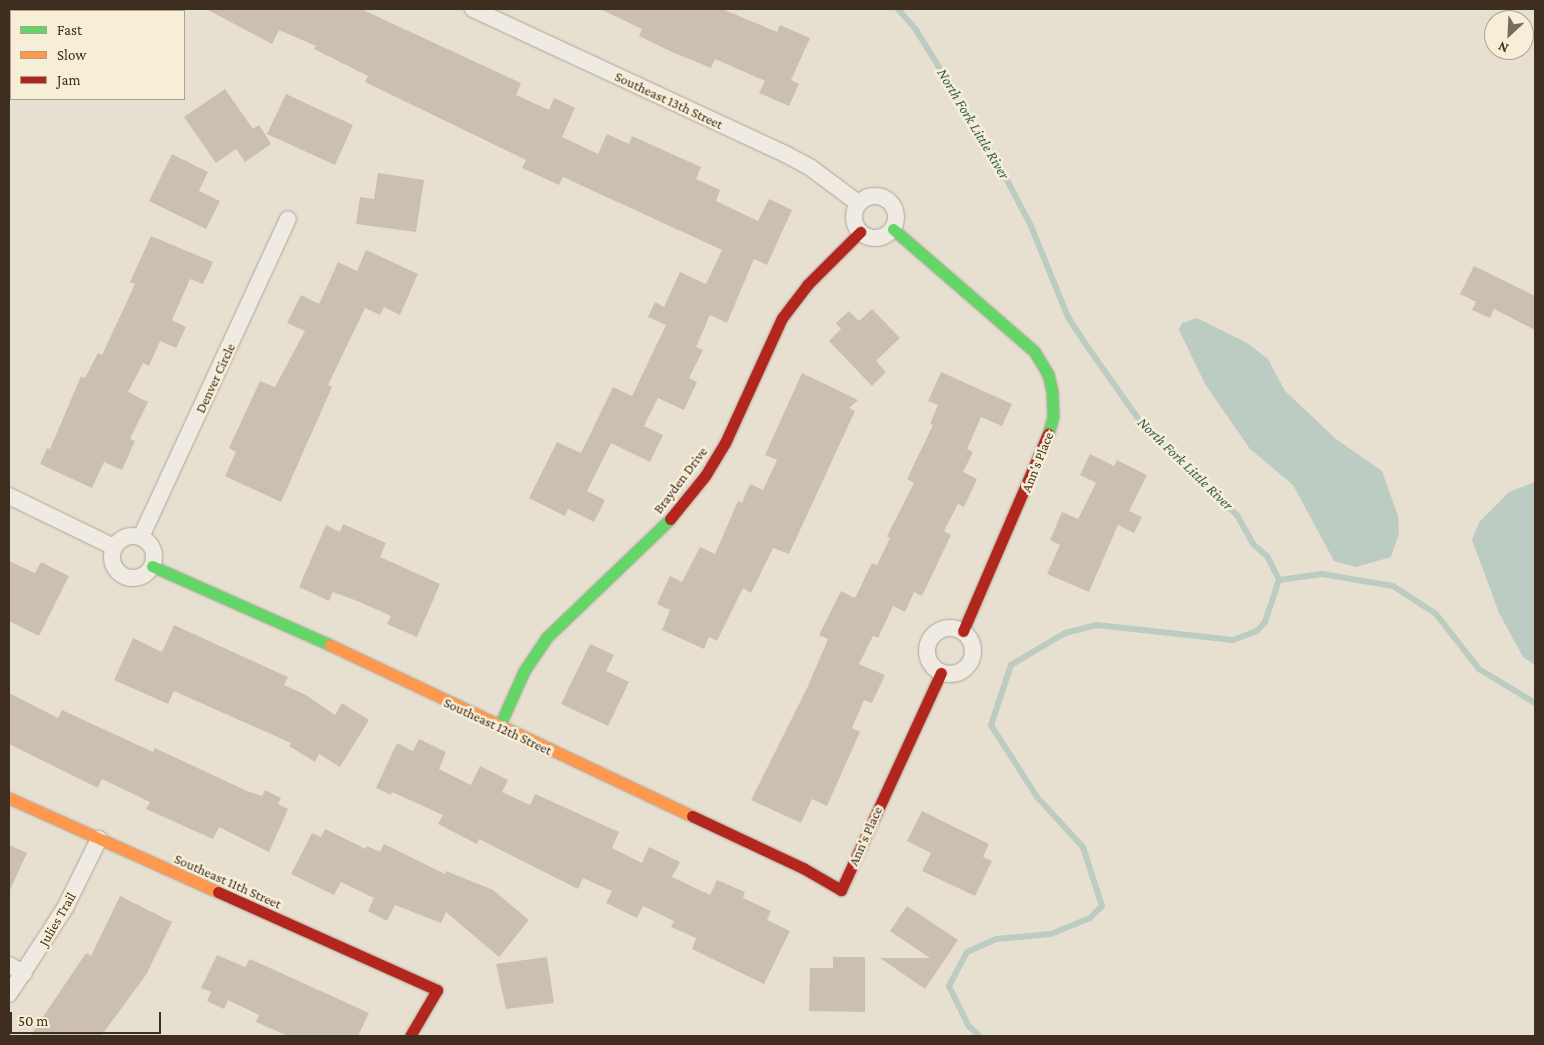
<!DOCTYPE html>
<style>
body{margin:0}
#map{position:relative;width:1544px;height:1045px;overflow:hidden;background:#e7e0d1;font-family:"Crimson Pro",serif}
div>[style]{position:absolute}
[style*='--x']{left:calc(var(--x)*1px);top:calc(var(--y)*1px);width:calc(var(--w)*1px);rotate:calc(var(--a)*1deg)}
.water>*{inset:0;background:#bcccc2}
.stream>*{height:6px;margin:-3px;padding:0 3px;transform-origin:3px;border-radius:3px;background:#bcccc2}
.building>*{inset:0;background:#cbbfb2}
.roads{filter:drop-shadow(0 0 1px #ada599) drop-shadow(0 0 1px #ada599)}
.street>*{height:16px;margin:-8px;padding:0 8px;transform-origin:8px;border-radius:8px;background:#efebe3}
.street>.ring{margin:-8px;padding:0;box-sizing:content-box;background:none;border:16px solid #efebe3;border-radius:50%}
.fast>*{height:11px;margin:-5.5px;padding:0 5.5px;transform-origin:5.5px;border-radius:5.5px;background:#63d668}
.slow>*{height:11px;margin:-5.5px;padding:0 5.5px;transform-origin:5.5px;border-radius:5.5px;background:#ff974d}
.jam>*{height:11px;margin:-5.5px;padding:0 5.5px;transform-origin:5.5px;border-radius:5.5px;background:#b3261e}
span{translate:-50% -50%;white-space:nowrap;text-align:center;line-height:1.15;-webkit-text-stroke:5px #f7eed8;paint-order:stroke}
.street-label{font-size:14px;color:#3d2e20}
.water-label{font-size:15px;color:#2f5d5a;font-style:italic}
.frame{position:absolute;inset:0;border:10px solid #3d2e20;pointer-events:none}
.legend{position:absolute;left:10px;top:10px;width:175px;height:90px;box-sizing:border-box;background:#f7eed8;border:1px solid #ada18e;margin:0;padding:6px 9px;list-style:none;font-size:15px;color:#3d2e20}
.legend li{display:flex;align-items:center;gap:10px;height:25px}
.legend b{width:25px;border:1px solid #ada18e}
.north{position:absolute;left:1484px;top:10px;width:50px;height:50px;box-sizing:border-box;background:#f7eed8;border:1px solid #ada18e;border-radius:50%;rotate:205deg;font-size:14px;font-weight:700;line-height:20px;text-align:center;color:#3d2e20}
.north::after{content:'';display:block;margin:auto;width:18px;height:22px;background:#786c5e;clip-path:polygon(50% 0,100% 100%,50% 72%,0 100%)}
.scale{position:absolute;left:10px;top:1012px;width:151px;height:22px;box-sizing:border-box;border:2px solid #3d2e20;border-top:0;padding-left:6px;font-size:15px;line-height:18px;white-space:nowrap;color:#3d2e20;-webkit-text-stroke:4px #f7eed8;paint-order:stroke}
</style>
<div id="map">
<div class="water">
<div style="clip-path:polygon(1197px 318px,1247px 343px,1268px 359px,1285px 391px,1336px 439px,1382px 471px,1398px 516px,1399px 534px,1391px 557px,1356px 567px,1334px 561px,1293px 485px,1250px 449px,1205px 384px,1179px 330px,1182px 323px)"></div>
<div style="clip-path:polygon(1535px 482px,1535px 665px,1523px 657px,1499px 613px,1472px 540px,1479px 522px,1509px 492px)"></div>
</div>
<div class="stream">
<div style="--x:898;--y:9;--w:28;--a:49"></div>
<div style="--x:916;--y:30;--w:152;--a:58.2"></div>
<div style="--x:996;--y:159;--w:76;--a:62.4"></div>
<div style="--x:1031;--y:226;--w:98;--a:67.9"></div>
<div style="--x:1068;--y:317;--w:35;--a:57"></div>
<div style="--x:1087;--y:346;--w:95;--a:54.8"></div>
<div style="--x:1142;--y:424;--w:132;--a:43.8"></div>
<div style="--x:1237;--y:515;--w:33;--a:61"></div>
<div style="--x:1253;--y:544;--w:18;--a:41"></div>
<div style="--x:1267;--y:556;--w:27;--a:63"></div>
<div style="--x:1279;--y:580;--w:43;--a:-7.9"></div>
<div style="--x:1322;--y:574;--w:72;--a:9.6"></div>
<div style="--x:1393;--y:586;--w:51;--a:33.1"></div>
<div style="--x:1436;--y:614;--w:70;--a:52"></div>
<div style="--x:1479;--y:669;--w:66;--a:31.3"></div>
<div style="--x:979;--y:1036;--w:16;--a:-135"></div>
<div style="--x:968;--y:1025;--w:43;--a:-116"></div>
<div style="--x:949;--y:986;--w:38;--a:-62"></div>
<div style="--x:967;--y:952;--w:32;--a:-24"></div>
<div style="--x:996;--y:939;--w:55;--a:-5.2"></div>
<div style="--x:1051;--y:934;--w:42;--a:-22.3"></div>
<div style="--x:1090;--y:918;--w:17;--a:-45"></div>
<div style="--x:1102;--y:906;--w:62;--a:-107.9"></div>
<div style="--x:1083;--y:847;--w:68;--a:-132.6"></div>
<div style="--x:1037;--y:797;--w:85;--a:-122.6"></div>
<div style="--x:991;--y:725;--w:63;--a:-71.6"></div>
<div style="--x:1011;--y:665;--w:63;--a:-30.7"></div>
<div style="--x:1065;--y:633;--w:33;--a:-14"></div>
<div style="--x:1097;--y:625;--w:137;--a:6.3"></div>
<div style="--x:1233;--y:640;--w:26;--a:-21"></div>
<div style="--x:1257;--y:631;--w:12;--a:-48"></div>
<div style="--x:1265;--y:622;--w:44;--a:-71.6"></div>
</div>
<div class="building">
<div style="clip-path:polygon(206px 9px,361px 9px,521px 83px,516px 95px,549px 110px,554px 98px,575px 108px,562px 137px,598px 154px,607px 134px,629px 144px,632px 136px,701px 167px,696px 179px,720px 190px,716px 201px,758px 221px,769px 199px,792px 210px,767px 265px,754px 259px,727px 323px,710px 315px,696px 347px,703px 350px,689px 378px,697px 382px,684px 410px,658px 398px,644px 426px,663px 435px,650px 462px,611px 443px,587px 491px,605px 500px,594px 522px,568px 509px,565px 516px,529px 498px,557px 442px,581px 453px,613px 387px,632px 396px,666px 325px,648px 317px,655px 302px,664px 307px,680px 272px,706px 284px,722px 250px,563px 177px,559px 185px,522px 168px,526px 160px,365px 82px,368px 76px,314px 49px,316px 46px,279px 30px,272px 44px)"></div>
<div style="clip-path:polygon(600px 9px,722px 9px,777px 32px,780px 25px,810px 38px,791px 80px,799px 84px,789px 106px,759px 93px,765px 81px,715px 59px,711px 68px,672px 52px,639px 36px,642px 29px)"></div>
<div style="clip-path:polygon(225px 89px,253px 129px,259px 125px,271px 144px,245px 162px,236px 149px,216px 163px,184px 117px)"></div>
<div style="clip-path:polygon(286px 94px,353px 125px,335px 165px,267px 134px)"></div>
<div style="clip-path:polygon(172px 154px,208px 172px,199px 191px,220px 201px,206px 229px,149px 201px)"></div>
<div style="clip-path:polygon(378px 173px,424px 180px,416px 232px,356px 224px,360px 197px,374px 199px)"></div>
<div style="clip-path:polygon(151px 236px,213px 262px,203px 284px,190px 279px,172px 320px,186px 327px,176px 348px,160px 341px,149px 366px,143px 363px,128px 392px,148px 402px,130px 439px,135px 441px,122px 470px,104px 462px,92px 488px,40px 464px,47px 448px,50px 449px,81px 376px,85px 378px,98px 353px,102px 355px,135px 284px,130px 282px)"></div>
<div style="clip-path:polygon(366px 250px,418px 274px,400px 315px,384px 307px,380px 315px,365px 308px,328px 385px,332px 387px,281px 502px,225px 476px,236px 452px,229px 448px,260px 381px,275px 387px,305px 331px,287px 323px,301px 295px,319px 304px,338px 262px,357px 271px)"></div>
<div style="clip-path:polygon(1474px 266px,1535px 296px,1535px 330px,1494px 309px,1490px 318px,1472px 310px,1476px 302px,1460px 294px)"></div>
<div style="clip-path:polygon(872px 309px,900px 338px,876px 361px,886px 372px,872px 386px,829px 341px,841px 329px,836px 323px,849px 311px,859px 321px)"></div>
<div style="clip-path:polygon(941px 372px,1012px 404px,1002px 426px,981px 417px,967px 449px,973px 452px,963px 472px,977px 479px,964px 507px,958px 504px,944px 531px,951px 535px,922px 596px,914px 592px,905px 612px,893px 606px,878px 638px,873px 636px,859px 664px,885px 675px,872px 703px,864px 700px,852px 728px,860px 732px,827px 806px,812px 799px,801px 823px,751px 800px,808px 686px,828px 639px,819px 635px,841px 591px,855px 598px,872px 563px,877px 565px,890px 538px,887px 536px,914px 483px,907px 479px,933px 425px,930px 424px,938px 405px,928px 401px)"></div>
<div style="clip-path:polygon(802px 373px,858px 400px,849px 408px,855px 411px,789px 554px,773px 548px,751px 593px,743px 588px,717px 641px,709px 637px,704px 649px,662px 630px,670px 610px,657px 604px,670px 576px,682px 582px,700px 547px,715px 554px,738px 501px,742px 503px,750px 484px,763px 490px,777px 460px,765px 455px)"></div>
<div style="clip-path:polygon(1090px 454px,1114px 466px,1117px 460px,1147px 475px,1129px 511px,1142px 517px,1134px 533px,1118px 525px,1089px 592px,1047px 574px,1060px 545px,1050px 540px,1062px 512px,1078px 519px,1096px 483px,1080px 475px)"></div>
<div style="clip-path:polygon(343px 524px,386px 543px,380px 557px,440px 584px,417px 637px,387px 624px,391px 616px,360px 602px,333px 592px,329px 601px,299px 587px,326px 525px,340px 532px)"></div>
<div style="clip-path:polygon(9px 561px,35px 573px,41px 562px,69px 576px,39px 636px,9px 621px)"></div>
<div style="clip-path:polygon(174px 625px,288px 677px,284px 685px,306px 695px,335px 715px,342px 703px,369px 720px,340px 767px,319px 754px,315px 762px,289px 746px,291px 743px,174px 691px,168px 704px,114px 680px,133px 638px,162px 652px)"></div>
<div style="clip-path:polygon(590px 644px,614px 655px,606px 671px,629px 682px,608px 726px,561px 704px)"></div>
<div style="clip-path:polygon(9px 693px,58px 718px,62px 710px,153px 752px,155px 748px,247px 791px,262px 796px,265px 790px,281px 798px,278px 804px,288px 809px,269px 852px,219px 827px,213px 839px,146px 809px,150px 802px,102px 779px,98px 788px,9px 744px)"></div>
<div style="clip-path:polygon(419px 739px,446px 752px,439px 769px,471px 785px,480px 766px,508px 780px,502px 792px,530px 805px,535px 794px,619px 832px,612px 848px,642px 863px,649px 847px,680px 862px,672px 877px,710px 895px,717px 880px,745px 892px,743px 898px,771px 911px,767px 920px,790px 931px,764px 984px,692px 949px,696px 938px,671px 927px,674px 921px,643px 906px,637px 918px,606px 903px,612px 891px,583px 878px,578px 889px,479px 839px,477px 844px,438px 824px,443px 815px,392px 792px,391px 795px,376px 788px,397px 743px,413px 751px)"></div>
<div style="clip-path:polygon(922px 811px,989px 844px,983px 857px,992px 861px,975px 896px,922px 871px,931px 853px,907px 841px)"></div>
<div style="clip-path:polygon(325px 829px,366px 849px,367px 846px,380px 852px,384px 844px,445px 874px,446px 871px,493px 890px,529px 920px,499px 957px,446px 912px,441px 923px,395px 905px,387px 921px,368px 911px,374px 898px,341px 882px,334px 895px,291px 874px,312px 833px,321px 837px)"></div>
<div style="clip-path:polygon(9px 845px,27px 853px,9px 892px)"></div>
<div style="clip-path:polygon(120px 896px,172px 922px,146px 975px,101px 1036px,30px 1036px,86px 953px,91px 956px)"></div>
<div style="clip-path:polygon(907px 906px,958px 940px,925px 989px,880px 958px,930px 958px,890px 931px)"></div>
<div style="clip-path:polygon(217px 955px,245px 967px,250px 959px,369px 1013px,358px 1036px,288px 1036px,256px 1022px,259px 1015px,228px 1000px,224px 1009px,207px 1001px,211px 992px,201px 988px)"></div>
<div style="clip-path:polygon(547px 957px,554px 1003px,506px 1009px,496px 964px)"></div>
<div style="clip-path:polygon(833px 957px,865px 957px,865px 1012px,809px 1011px,810px 968px,833px 968px)"></div>
</div>
<div class="roads">
<div class="street">
<div style="--x:473;--y:9;--w:346;--a:24.9"></div>
<div style="--x:787;--y:155;--w:27;--a:28"></div>
<div style="--x:811;--y:168;--w:59;--a:36.7"></div>
<div class="ring" style="left:854px;top:196px;width:26px;height:26px"></div>
<div style="--x:9;--y:496;--w:117;--a:25.9"></div>
<div class="ring" style="left:112px;top:536px;width:26px;height:26px"></div>
<div style="--x:141;--y:537;--w:350;--a:-65.2"></div>
<div class="ring" style="left:927px;top:628px;width:30px;height:30px"></div>
<div style="--x:9;--y:965;--w:17;--a:28"></div>
<div style="--x:9;--y:994;--w:103;--a:-56.9"></div>
<div style="--x:65;--y:908;--w:77;--a:-63.8"></div>
</div>
<div class="fast">
<div style="--x:893;--y:229;--w:186;--a:40.9"></div>
<div style="--x:1034;--y:351;--w:27;--a:59"></div>
<div style="--x:1048;--y:374;--w:17;--a:77"></div>
<div style="--x:1052;--y:391;--w:26;--a:88"></div>
<div style="--x:1053;--y:417;--w:18;--a:106"></div>
<div style="--x:152;--y:566;--w:195;--a:23.9"></div>
<div style="--x:499;--y:727;--w:61;--a:-65.9"></div>
<div style="--x:524;--y:671;--w:40;--a:-56"></div>
<div style="--x:546;--y:638;--w:172;--a:-43.8"></div>
</div>
<div class="slow">
<div style="--x:330;--y:645;--w:400;--a:25.3"></div>
<div style="--x:9;--y:798;--w:229;--a:24.2"></div>
</div>
<div class="jam">
<div style="--x:670;--y:519;--w:55;--a:-50.9"></div>
<div style="--x:705;--y:476;--w:39;--a:-59"></div>
<div style="--x:725;--y:443;--w:137;--a:-65.5"></div>
<div style="--x:782;--y:318;--w:43;--a:-52.6"></div>
<div style="--x:808;--y:284;--w:74;--a:-45"></div>
<div style="--x:963;--y:631;--w:215;--a:-66.7"></div>
<div style="--x:692;--y:816;--w:123;--a:25.1"></div>
<div style="--x:803;--y:868;--w:44;--a:30.1"></div>
<div style="--x:841;--y:890;--w:239;--a:-65.3"></div>
<div style="--x:218;--y:892;--w:240;--a:24.1"></div>
<div style="--x:437;--y:990;--w:53;--a:120.4"></div>
</div>
</div>
<div class="street-label">
<span style="left:669px;top:100px;rotate:25deg">Southeast 13th Street</span>
<span style="left:215px;top:378px;rotate:-65deg">Denver Circle</span>
<span style="left:1037px;top:462px;rotate:-68deg">Ann's Place</span>
<span style="left:680px;top:480px;rotate:-53deg">Brayden Drive</span>
<span style="left:498px;top:726px;rotate:25deg">Southeast 12th Street</span>
<span style="left:865px;top:836px;rotate:-66deg">Ann's Place</span>
<span style="left:228px;top:881px;rotate:24deg">Southeast 11th Street</span>
<span style="left:57px;top:919px;rotate:-60deg">Julies Trail</span>
</div>
<div class="water-label">
<span style="left:973px;top:124px;rotate:59deg">North Fork Little River</span>
<span style="left:1185px;top:464px;rotate:44deg">North Fork Little River</span>
</div>
<div class="frame"></div>
<ul class="legend">
<li><b style="height:6px;background:#63d668"></b>Fast</li>
<li><b style="height:6px;background:#ff974d"></b>Slow</li>
<li><b style="height:6px;background:#b3261e"></b>Jam</li>
</ul>
<div class="north">N</div>
<div class="scale">50 m</div>
</div>
